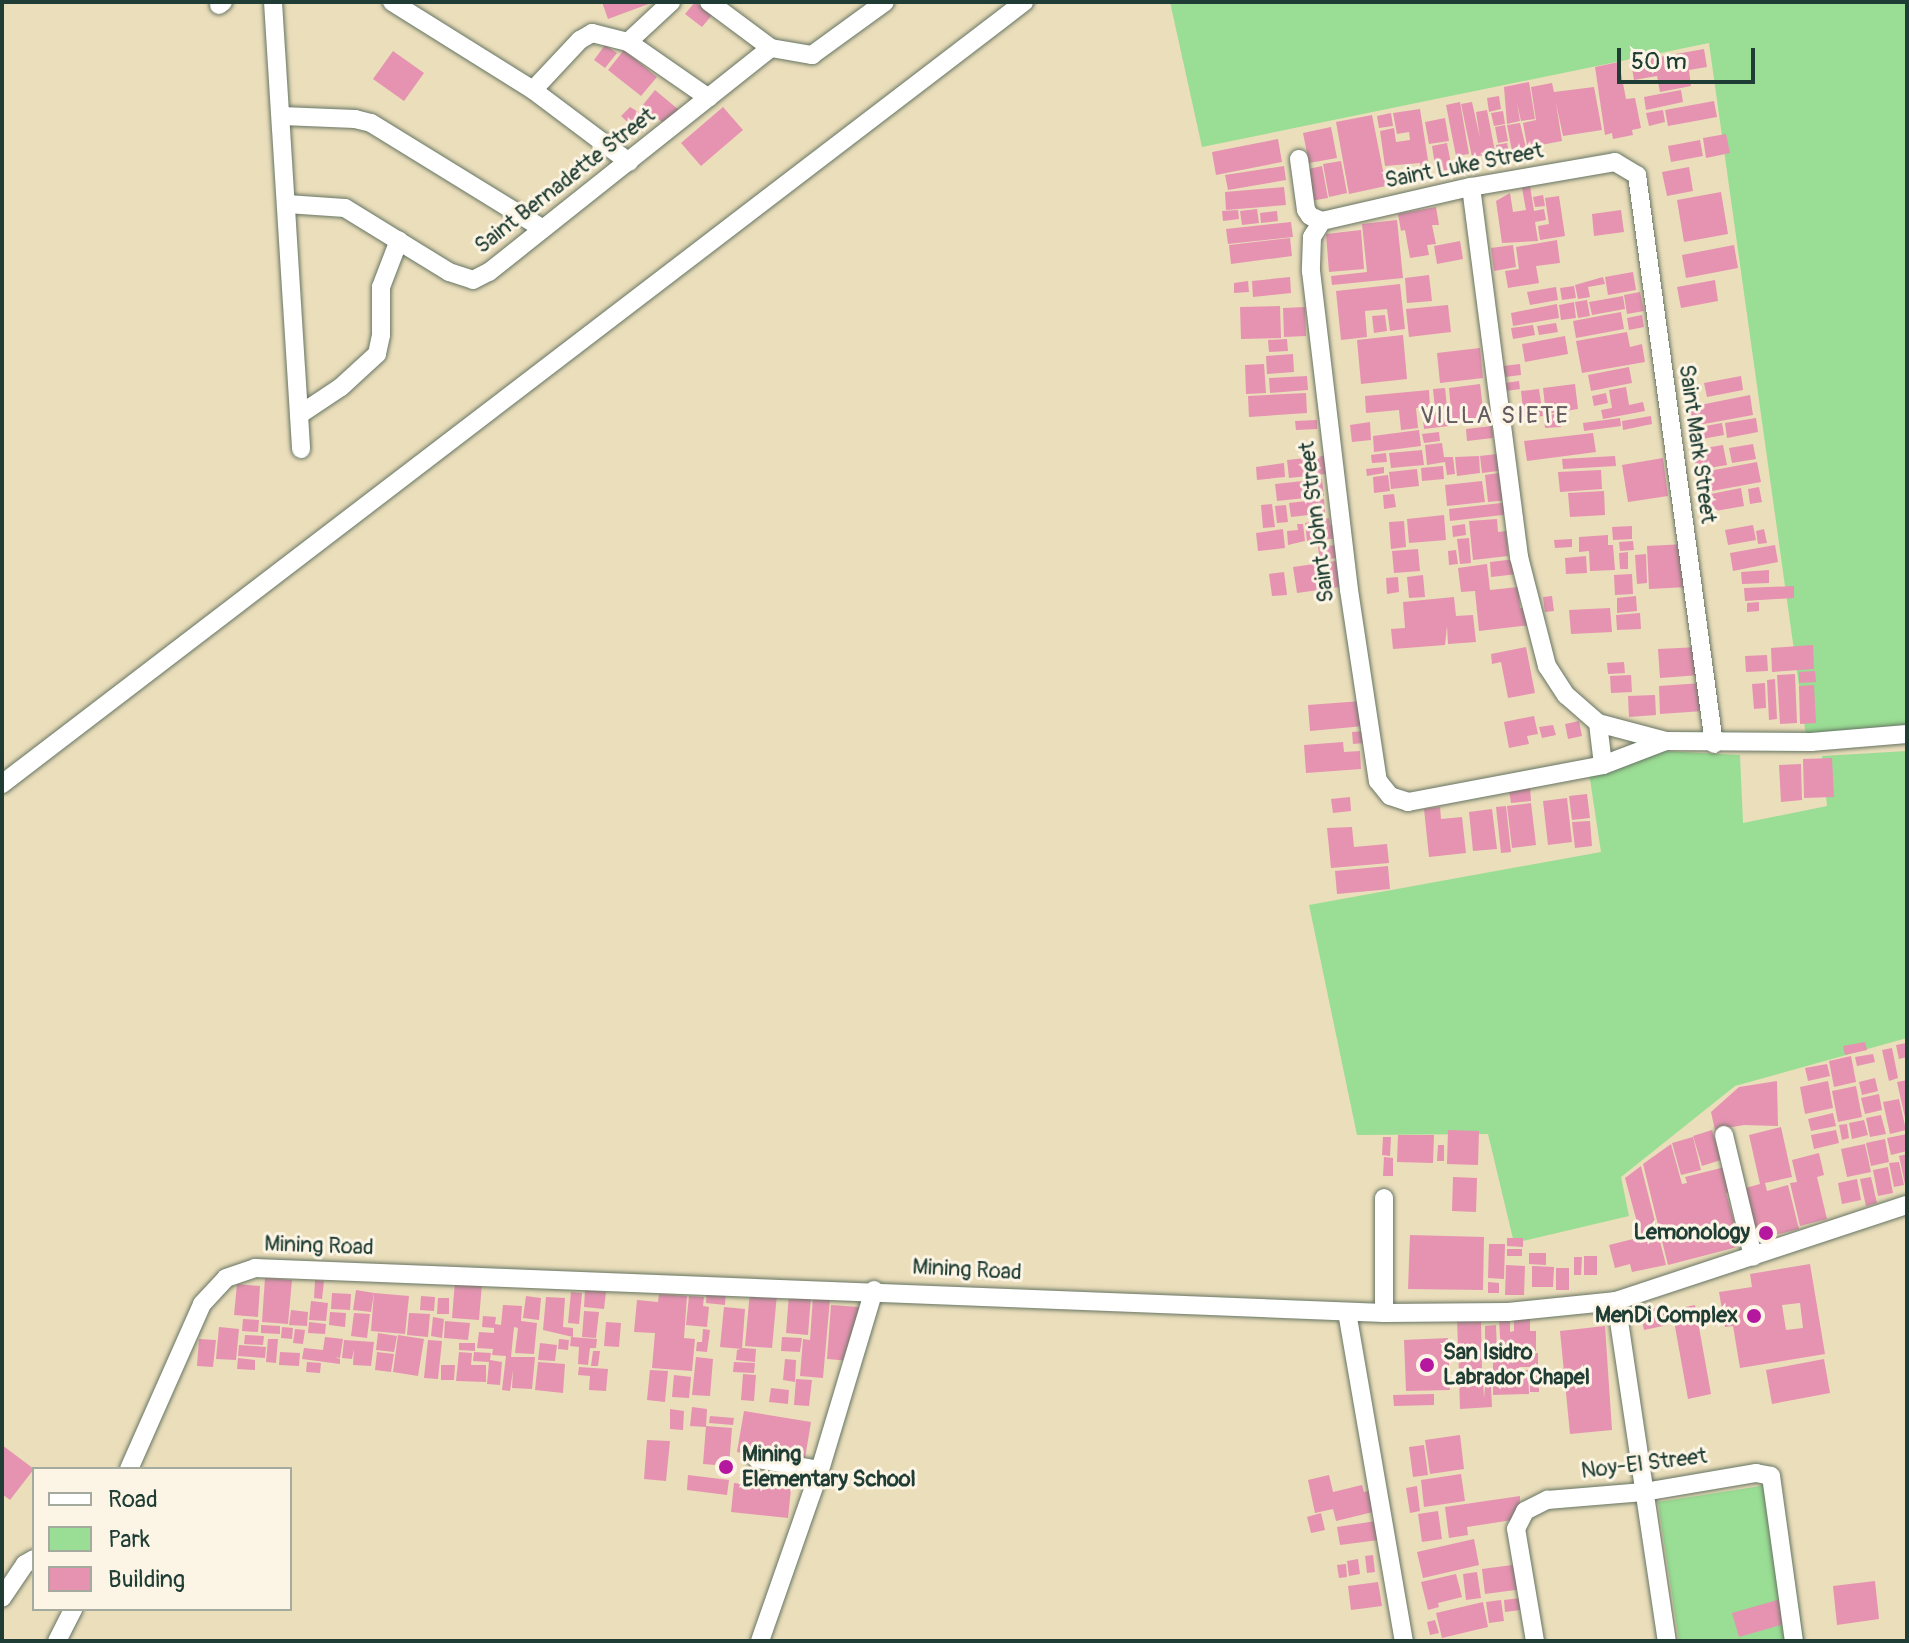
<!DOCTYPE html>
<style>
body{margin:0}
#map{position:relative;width:1909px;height:1643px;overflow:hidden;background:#ebdebb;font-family:Pangolin,sans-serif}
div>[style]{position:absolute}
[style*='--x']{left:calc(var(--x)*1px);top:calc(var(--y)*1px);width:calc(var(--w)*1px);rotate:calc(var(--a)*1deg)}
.green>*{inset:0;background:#9add94}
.building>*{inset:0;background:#e593b1}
.roads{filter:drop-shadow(0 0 2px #667563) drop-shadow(0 0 2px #667563)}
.minor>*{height:18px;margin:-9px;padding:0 9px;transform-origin:9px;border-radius:9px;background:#fff}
.dots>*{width:22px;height:22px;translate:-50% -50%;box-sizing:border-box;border:4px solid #fcf5e5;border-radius:50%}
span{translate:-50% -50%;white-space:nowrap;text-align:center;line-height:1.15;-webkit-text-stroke:6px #fcf5e5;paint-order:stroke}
.street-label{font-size:22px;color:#1f3d34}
.poi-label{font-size:22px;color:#1f3d34;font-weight:700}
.right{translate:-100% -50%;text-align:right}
.left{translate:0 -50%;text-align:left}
.neighbourhood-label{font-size:24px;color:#645b60;letter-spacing:2px}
.frame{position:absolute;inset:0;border:4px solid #1f3d34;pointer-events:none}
.legend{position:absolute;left:32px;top:1467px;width:260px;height:144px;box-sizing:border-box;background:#fcf5e5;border:2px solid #a4ab9e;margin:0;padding:10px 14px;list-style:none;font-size:24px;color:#1f3d34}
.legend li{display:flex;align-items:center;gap:16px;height:40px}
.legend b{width:40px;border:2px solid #a4ab9e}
.scale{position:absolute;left:1617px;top:48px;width:138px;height:36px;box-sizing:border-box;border:4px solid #1f3d34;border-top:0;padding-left:10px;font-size:24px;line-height:28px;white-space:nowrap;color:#1f3d34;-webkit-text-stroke:6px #fcf5e5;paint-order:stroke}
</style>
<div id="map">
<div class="green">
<div style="clip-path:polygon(1170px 2px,1907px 2px,1907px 728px,1806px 736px,1709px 43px,1202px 147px)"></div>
<div style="clip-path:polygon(1663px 751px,1740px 755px,1743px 823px,1827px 806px,1822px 756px,1907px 751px,1907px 1038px,1735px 1086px,1621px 1177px,1629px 1216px,1514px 1243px,1488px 1134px,1357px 1135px,1309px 905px,1601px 852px,1589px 773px)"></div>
<div style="clip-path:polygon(1780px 1483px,1804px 1641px,1679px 1641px,1658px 1502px)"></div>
</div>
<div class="building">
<div style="clip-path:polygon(602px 2px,654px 2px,608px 19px)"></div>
<div style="clip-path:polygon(695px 2px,712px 15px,702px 27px,685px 14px)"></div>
<div style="clip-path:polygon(605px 45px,617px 53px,605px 68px,594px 60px)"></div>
<div style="clip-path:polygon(1704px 49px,1707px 67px,1689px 70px,1691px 86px,1660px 92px,1657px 76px,1634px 80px,1631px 62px)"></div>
<div style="clip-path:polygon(624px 50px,657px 77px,641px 96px,608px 70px)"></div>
<div style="clip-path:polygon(393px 51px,424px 73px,404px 101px,373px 79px)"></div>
<div style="clip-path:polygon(1619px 62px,1626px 99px,1635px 98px,1641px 128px,1632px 130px,1633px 135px,1613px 139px,1612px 133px,1605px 135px,1595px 67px)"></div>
<div style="clip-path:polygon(1529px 82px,1535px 119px,1521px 121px,1517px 103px,1520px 121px,1507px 124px,1504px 87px)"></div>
<div style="clip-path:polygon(1552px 83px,1554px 92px,1594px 87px,1602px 130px,1563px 136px,1556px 103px,1562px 141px,1541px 145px,1542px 153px,1529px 156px,1523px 123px,1536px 120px,1531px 87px)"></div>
<div style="clip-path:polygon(655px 90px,679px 110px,667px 126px,642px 106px)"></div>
<div style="clip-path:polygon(1681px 90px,1683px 102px,1646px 110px,1644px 97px)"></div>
<div style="clip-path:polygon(1499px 96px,1501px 109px,1489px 112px,1487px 98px)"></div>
<div style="clip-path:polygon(1714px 101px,1717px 117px,1668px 126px,1665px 110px)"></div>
<div style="clip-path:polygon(1460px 102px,1469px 154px,1456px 156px,1446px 105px)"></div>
<div style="clip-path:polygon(1472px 102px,1480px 138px,1476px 112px,1487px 110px,1497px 162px,1486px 164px,1484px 155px,1472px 157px,1461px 104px)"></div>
<div style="clip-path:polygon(630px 107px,652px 120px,644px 129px,637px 122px,633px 127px,621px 116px)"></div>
<div style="clip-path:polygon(723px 107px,743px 130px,701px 166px,681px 143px)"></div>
<div style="clip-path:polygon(1420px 109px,1430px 173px,1422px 174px,1420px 163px,1385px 166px,1380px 131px,1394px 128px,1396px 142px,1410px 140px,1409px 132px,1397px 134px,1393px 113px)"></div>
<div style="clip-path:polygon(1663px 110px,1665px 122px,1649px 126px,1646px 113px)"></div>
<div style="clip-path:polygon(1503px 111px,1505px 124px,1494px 126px,1491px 113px)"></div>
<div style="clip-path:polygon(1391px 113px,1393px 126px,1379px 128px,1377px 116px)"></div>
<div style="clip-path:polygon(1372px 115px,1386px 186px,1349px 194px,1336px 122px)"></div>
<div style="clip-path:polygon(1445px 118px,1449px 141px,1429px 144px,1425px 122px)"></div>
<div style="clip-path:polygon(1520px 123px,1526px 148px,1512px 151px,1507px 125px)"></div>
<div style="clip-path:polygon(1505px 125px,1508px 141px,1498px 143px,1495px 127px)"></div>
<div style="clip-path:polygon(1331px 127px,1337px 158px,1309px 163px,1303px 133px)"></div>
<div style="clip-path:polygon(1726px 134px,1730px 153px,1706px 158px,1703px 138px)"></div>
<div style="clip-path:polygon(1278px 139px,1282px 162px,1216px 175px,1212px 152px)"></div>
<div style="clip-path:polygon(1700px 140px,1703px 156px,1671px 162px,1668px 146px)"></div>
<div style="clip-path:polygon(1447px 143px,1452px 169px,1436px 172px,1432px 146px)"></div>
<div style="clip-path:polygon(1507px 143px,1510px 158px,1499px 160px,1496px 145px)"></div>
<div style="clip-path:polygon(1341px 161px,1347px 193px,1329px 197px,1323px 164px)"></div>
<div style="clip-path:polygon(1284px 166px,1286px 180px,1228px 190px,1225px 175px)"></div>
<div style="clip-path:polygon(1322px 166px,1328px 198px,1310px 201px,1304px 170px)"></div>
<div style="clip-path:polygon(1689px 167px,1693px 191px,1667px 196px,1662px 172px)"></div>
<div style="clip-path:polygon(1530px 186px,1534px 211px,1544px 209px,1546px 220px,1535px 222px,1538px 241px,1502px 243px,1496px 201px,1510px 193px,1513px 212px,1526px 210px,1522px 188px)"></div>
<div style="clip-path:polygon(1284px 187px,1286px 205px,1226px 210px,1225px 192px)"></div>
<div style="clip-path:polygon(1721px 192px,1728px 234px,1684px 242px,1677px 200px)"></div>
<div style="clip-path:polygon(1543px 195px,1545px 206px,1535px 207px,1533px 197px)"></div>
<div style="clip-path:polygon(1559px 196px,1565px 236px,1540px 240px,1538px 226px,1549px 224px,1545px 198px)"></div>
<div style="clip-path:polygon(1436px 207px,1439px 225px,1432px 225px,1436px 244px,1427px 245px,1429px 255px,1410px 258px,1405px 230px,1401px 231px,1398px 214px)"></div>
<div style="clip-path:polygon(1257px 209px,1259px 223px,1242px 225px,1240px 211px)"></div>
<div style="clip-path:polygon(1238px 210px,1239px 219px,1223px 221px,1222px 211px)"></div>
<div style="clip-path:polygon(1621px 210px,1624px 232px,1594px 236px,1592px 214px)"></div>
<div style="clip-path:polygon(1277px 211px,1278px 221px,1261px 223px,1260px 213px)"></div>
<div style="clip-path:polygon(1397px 220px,1403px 278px,1332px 285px,1331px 276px,1367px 272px,1362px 224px)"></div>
<div style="clip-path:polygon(1291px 222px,1293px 237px,1228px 244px,1226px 229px)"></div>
<div style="clip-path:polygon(1361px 230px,1364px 269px,1329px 272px,1326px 234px)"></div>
<div style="clip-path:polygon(1290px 238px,1292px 256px,1231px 264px,1229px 245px)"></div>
<div style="clip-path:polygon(1557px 240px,1560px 263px,1536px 266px,1539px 283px,1508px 288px,1505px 271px,1519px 269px,1516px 247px)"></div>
<div style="clip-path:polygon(1460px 241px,1463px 259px,1437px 264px,1434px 246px)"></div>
<div style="clip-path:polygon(1513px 245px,1516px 267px,1494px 271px,1491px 248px)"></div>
<div style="clip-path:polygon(1734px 245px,1738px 268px,1686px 278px,1682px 255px)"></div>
<div style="clip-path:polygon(1633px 272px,1636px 290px,1608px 295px,1605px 277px)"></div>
<div style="clip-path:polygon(1429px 275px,1432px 301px,1407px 303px,1405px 278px)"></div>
<div style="clip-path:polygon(1290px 277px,1291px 293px,1253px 297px,1252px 281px)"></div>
<div style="clip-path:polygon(1603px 277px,1605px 284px,1588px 287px,1590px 297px,1578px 299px,1575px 285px)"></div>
<div style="clip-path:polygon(1715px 280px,1718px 301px,1681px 308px,1677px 287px)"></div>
<div style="clip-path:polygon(1248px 281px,1249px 292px,1234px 293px,1234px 283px)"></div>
<div style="clip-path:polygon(1400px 284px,1405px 329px,1390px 331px,1387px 309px,1365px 311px,1367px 337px,1341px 340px,1336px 291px)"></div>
<div style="clip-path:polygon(1574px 286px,1576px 298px,1562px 300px,1560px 288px)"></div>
<div style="clip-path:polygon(1556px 287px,1558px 300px,1530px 305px,1527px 292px)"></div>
<div style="clip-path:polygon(1640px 292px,1644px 311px,1627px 314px,1624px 295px)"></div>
<div style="clip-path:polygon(1623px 296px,1625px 309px,1592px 315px,1589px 302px)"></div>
<div style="clip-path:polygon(1587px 300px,1590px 316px,1578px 318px,1575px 302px)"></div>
<div style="clip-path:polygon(1574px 302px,1576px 318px,1561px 320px,1559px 305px)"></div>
<div style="clip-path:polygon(1557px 304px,1559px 318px,1513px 326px,1511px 313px)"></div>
<div style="clip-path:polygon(1448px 305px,1451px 332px,1409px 337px,1406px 309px)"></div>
<div style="clip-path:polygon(1280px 306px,1281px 338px,1241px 339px,1240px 307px)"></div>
<div style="clip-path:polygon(1305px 307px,1306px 336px,1284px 337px,1283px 308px)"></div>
<div style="clip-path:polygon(1621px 312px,1624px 329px,1576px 338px,1573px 321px)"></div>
<div style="clip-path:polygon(1385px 315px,1387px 331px,1374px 333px,1372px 316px)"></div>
<div style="clip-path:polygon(1642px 315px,1644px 327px,1629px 330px,1627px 318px)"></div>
<div style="clip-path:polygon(1556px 323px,1558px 332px,1539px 335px,1537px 326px)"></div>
<div style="clip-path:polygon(1533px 325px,1535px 335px,1513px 339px,1511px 328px)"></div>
<div style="clip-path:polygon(1627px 332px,1630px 347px,1642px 344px,1645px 362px,1582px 373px,1576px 341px)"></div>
<div style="clip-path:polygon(1403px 335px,1407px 379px,1361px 384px,1357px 340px)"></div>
<div style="clip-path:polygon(1565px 336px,1568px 354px,1525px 362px,1522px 344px)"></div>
<div style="clip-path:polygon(1287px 339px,1288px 351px,1269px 352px,1268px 340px)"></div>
<div style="clip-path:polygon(1480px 348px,1483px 378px,1440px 383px,1437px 353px)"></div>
<div style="clip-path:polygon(1293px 354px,1294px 372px,1267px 374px,1266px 356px)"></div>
<div style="clip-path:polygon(1264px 364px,1266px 393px,1246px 394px,1245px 365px)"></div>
<div style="clip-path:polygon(1520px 364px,1521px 375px,1505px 377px,1503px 366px)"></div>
<div style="clip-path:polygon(1629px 367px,1632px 383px,1591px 391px,1588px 375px)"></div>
<div style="clip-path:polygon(1307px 376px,1308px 390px,1270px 393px,1269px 378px)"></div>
<div style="clip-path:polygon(1741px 376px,1743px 390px,1707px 397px,1704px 383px)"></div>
<div style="clip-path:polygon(1519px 381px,1520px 389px,1506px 391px,1505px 383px)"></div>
<div style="clip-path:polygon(1480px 384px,1484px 417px,1452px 421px,1449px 388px)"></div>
<div style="clip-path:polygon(1575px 384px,1578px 409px,1546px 414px,1543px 388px)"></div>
<div style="clip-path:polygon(1626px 387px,1629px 405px,1643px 402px,1645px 411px,1603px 419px,1601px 410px,1612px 408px,1609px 390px)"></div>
<div style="clip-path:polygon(1445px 388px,1449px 426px,1424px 429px,1422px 411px,1435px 409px,1433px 389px)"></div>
<div style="clip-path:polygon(1539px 389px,1543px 416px,1524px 418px,1521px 391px)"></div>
<div style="clip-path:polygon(1429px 390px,1430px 407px,1416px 408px,1418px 428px,1401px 430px,1399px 410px,1366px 413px,1365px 396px)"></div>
<div style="clip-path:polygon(1306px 393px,1307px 413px,1249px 417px,1248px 396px)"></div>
<div style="clip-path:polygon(1606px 393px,1608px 403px,1594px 406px,1592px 396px)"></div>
<div style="clip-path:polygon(1750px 395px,1753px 415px,1693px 426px,1690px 407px)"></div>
<div style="clip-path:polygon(1559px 414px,1561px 427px,1545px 428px,1544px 415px)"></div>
<div style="clip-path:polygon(1651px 416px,1652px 424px,1623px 430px,1622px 421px)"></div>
<div style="clip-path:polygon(1620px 418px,1621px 426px,1584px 431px,1583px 423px)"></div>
<div style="clip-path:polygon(1756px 418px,1758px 432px,1727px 438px,1725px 423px)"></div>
<div style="clip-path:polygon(1317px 420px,1317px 429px,1296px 430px,1295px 421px)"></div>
<div style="clip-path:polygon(1370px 422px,1371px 440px,1352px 442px,1350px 425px)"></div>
<div style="clip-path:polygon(1722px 423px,1724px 435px,1696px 440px,1694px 428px)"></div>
<div style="clip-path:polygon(1492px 426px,1493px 438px,1467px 441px,1466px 429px)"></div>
<div style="clip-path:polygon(1419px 430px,1421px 446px,1374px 452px,1373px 436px)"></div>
<div style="clip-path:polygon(1439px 432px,1440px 441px,1424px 443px,1422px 434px)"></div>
<div style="clip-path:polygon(1593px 433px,1596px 452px,1527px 461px,1524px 441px)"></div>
<div style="clip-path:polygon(1442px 443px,1444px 457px,1453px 457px,1455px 474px,1447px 475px,1445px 462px,1427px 465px,1425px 445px)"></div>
<div style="clip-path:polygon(1753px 444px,1756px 459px,1732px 463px,1729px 448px)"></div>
<div style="clip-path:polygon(1723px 445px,1727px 465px,1696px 470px,1693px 450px)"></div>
<div style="clip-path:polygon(1422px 450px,1424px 465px,1391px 468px,1389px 453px)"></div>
<div style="clip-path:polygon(1386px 453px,1387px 462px,1372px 463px,1371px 455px)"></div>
<div style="clip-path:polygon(1505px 453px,1506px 470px,1482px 473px,1480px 456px)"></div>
<div style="clip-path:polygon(1324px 456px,1326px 474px,1289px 478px,1287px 460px)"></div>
<div style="clip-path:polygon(1479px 456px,1480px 473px,1457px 476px,1455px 457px)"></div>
<div style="clip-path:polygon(1615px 456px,1616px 466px,1563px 469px,1562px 459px)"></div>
<div style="clip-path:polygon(1663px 458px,1668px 496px,1628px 502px,1622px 465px)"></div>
<div style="clip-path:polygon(1757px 462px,1761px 482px,1701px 493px,1698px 473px)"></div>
<div style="clip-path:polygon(1284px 463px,1285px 477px,1257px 480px,1256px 467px)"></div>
<div style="clip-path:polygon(1443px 466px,1444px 479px,1422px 481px,1421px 468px)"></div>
<div style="clip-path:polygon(1384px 467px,1384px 473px,1367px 476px,1366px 469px)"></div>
<div style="clip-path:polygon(1417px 469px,1419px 486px,1391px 489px,1389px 472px)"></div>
<div style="clip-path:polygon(1601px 470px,1602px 489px,1560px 492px,1558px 472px)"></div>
<div style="clip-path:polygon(1506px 472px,1509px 500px,1488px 502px,1485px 475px)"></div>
<div style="clip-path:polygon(1388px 475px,1390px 491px,1374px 493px,1373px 477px)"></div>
<div style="clip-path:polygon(1322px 479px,1324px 496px,1277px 501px,1275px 484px)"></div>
<div style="clip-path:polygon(1482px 481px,1485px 502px,1447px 506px,1445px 485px)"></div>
<div style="clip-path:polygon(1759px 487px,1762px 502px,1750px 504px,1748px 489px)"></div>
<div style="clip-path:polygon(1741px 488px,1744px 506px,1704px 513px,1701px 496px)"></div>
<div style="clip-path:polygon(1604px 491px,1605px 515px,1570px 517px,1568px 493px)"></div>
<div style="clip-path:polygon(1394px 494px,1396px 507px,1384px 509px,1383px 495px)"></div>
<div style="clip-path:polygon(1324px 499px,1325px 513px,1291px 517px,1289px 503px)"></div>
<div style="clip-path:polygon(1510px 502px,1511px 514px,1450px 521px,1449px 509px)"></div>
<div style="clip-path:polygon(1272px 504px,1275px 527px,1263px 528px,1261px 505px)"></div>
<div style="clip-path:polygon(1286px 505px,1288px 522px,1277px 523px,1275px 506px)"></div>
<div style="clip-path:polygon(1444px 515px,1446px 540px,1409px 543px,1407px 519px)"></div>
<div style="clip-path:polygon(1329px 518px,1330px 525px,1339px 524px,1340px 538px,1307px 541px,1305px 523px)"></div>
<div style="clip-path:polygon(1497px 519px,1498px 532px,1506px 531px,1508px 556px,1473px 560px,1469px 521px)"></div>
<div style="clip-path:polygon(1404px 521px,1406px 547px,1391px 549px,1389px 522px)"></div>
<div style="clip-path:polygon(1297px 524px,1303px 524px,1305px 541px,1288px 545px,1287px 531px,1298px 530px)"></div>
<div style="clip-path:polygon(1465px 524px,1466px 535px,1453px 537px,1452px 526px)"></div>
<div style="clip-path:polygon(1753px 525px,1756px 540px,1728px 545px,1725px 530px)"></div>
<div style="clip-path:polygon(1632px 526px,1632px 539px,1613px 540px,1612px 527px)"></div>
<div style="clip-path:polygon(1283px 529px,1285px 548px,1258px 551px,1256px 533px)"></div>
<div style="clip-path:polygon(1764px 529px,1767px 543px,1758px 544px,1756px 531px)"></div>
<div style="clip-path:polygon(1608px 535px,1608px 545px,1613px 545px,1615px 570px,1590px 571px,1589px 551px,1579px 552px,1579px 537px)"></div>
<div style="clip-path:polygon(1469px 538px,1471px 563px,1460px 564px,1457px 539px)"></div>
<div style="clip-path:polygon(1572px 539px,1572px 547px,1555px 548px,1554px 540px)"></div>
<div style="clip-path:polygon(1633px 541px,1634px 550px,1620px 551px,1619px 542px)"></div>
<div style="clip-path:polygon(1685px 544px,1688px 587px,1649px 589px,1647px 546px)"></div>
<div style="clip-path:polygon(1335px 545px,1337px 558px,1320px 560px,1318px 547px)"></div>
<div style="clip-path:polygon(1775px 545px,1778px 562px,1733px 571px,1730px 553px)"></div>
<div style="clip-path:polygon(1418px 549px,1420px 571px,1394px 573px,1392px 551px)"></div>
<div style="clip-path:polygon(1456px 550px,1458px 564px,1449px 565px,1448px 551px)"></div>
<div style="clip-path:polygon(1628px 552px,1628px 569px,1620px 569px,1619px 553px)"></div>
<div style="clip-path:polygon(1646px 554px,1647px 583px,1637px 584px,1635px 555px)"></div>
<div style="clip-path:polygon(1586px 556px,1587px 573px,1566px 574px,1565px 558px)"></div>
<div style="clip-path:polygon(1516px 559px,1518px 574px,1491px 577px,1490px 562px)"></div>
<div style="clip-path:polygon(1336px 561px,1340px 587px,1297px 593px,1293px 567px)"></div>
<div style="clip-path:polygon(1487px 564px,1490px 590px,1518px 587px,1520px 608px,1528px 608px,1530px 625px,1479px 631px,1475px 591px,1461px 592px,1458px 568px)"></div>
<div style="clip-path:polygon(1769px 570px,1769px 583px,1742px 584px,1741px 572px)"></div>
<div style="clip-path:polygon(1284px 572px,1287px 595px,1272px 596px,1269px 574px)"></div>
<div style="clip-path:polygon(1632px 574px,1633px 594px,1615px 595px,1614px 575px)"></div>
<div style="clip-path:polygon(1423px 575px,1425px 597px,1409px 598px,1407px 577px)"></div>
<div style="clip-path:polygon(1398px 577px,1399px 592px,1387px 594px,1386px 578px)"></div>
<div style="clip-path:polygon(1794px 586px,1794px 598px,1745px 601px,1744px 588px)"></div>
<div style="clip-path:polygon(1552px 596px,1554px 611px,1545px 612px,1543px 597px)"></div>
<div style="clip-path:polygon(1636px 596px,1637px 611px,1617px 613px,1617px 598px)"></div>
<div style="clip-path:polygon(1454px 597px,1456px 616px,1473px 615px,1476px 642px,1448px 644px,1447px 626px,1445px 645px,1393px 649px,1391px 629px,1405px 628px,1403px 602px)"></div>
<div style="clip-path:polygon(1759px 602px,1759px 611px,1747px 612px,1747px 603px)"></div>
<div style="clip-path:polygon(1610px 608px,1612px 632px,1571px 634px,1569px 610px)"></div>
<div style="clip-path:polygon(1640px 613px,1641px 629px,1617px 630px,1616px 615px)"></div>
<div style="clip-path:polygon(1813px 645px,1814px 669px,1772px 672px,1771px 648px)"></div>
<div style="clip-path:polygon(1526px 647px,1535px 693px,1508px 698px,1501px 662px,1492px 664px,1491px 654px)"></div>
<div style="clip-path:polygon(1698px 647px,1700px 675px,1660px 678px,1658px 649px)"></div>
<div style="clip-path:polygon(1767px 655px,1768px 671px,1746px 672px,1745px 656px)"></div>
<div style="clip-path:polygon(1624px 662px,1625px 673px,1608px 674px,1607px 663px)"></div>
<div style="clip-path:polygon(1815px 671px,1816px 682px,1799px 683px,1799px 672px)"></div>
<div style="clip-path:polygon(1795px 674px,1797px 723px,1780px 724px,1777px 675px)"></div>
<div style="clip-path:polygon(1631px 675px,1632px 692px,1611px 693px,1610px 676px)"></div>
<div style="clip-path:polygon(1775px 679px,1777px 719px,1769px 720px,1767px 680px)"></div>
<div style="clip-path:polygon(1702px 683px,1703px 711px,1660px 714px,1659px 686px)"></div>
<div style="clip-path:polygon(1765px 683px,1766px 708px,1754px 709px,1752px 684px)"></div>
<div style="clip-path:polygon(1814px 685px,1816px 723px,1800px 724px,1799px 686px)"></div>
<div style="clip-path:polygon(1655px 695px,1656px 715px,1629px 717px,1628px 696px)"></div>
<div style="clip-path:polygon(1362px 701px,1364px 726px,1310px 731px,1308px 705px)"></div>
<div style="clip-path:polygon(1534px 716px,1538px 734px,1527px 736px,1529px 744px,1509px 748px,1504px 722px)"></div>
<div style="clip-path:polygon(1579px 721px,1582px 736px,1568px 739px,1565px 724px)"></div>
<div style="clip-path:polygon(1553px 725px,1556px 735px,1542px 738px,1539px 727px)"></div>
<div style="clip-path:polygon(1364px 731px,1365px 743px,1353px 744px,1352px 732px)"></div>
<div style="clip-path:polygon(1343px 742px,1344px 752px,1360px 751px,1361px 769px,1306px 773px,1304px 745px)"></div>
<div style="clip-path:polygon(1832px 758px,1834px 797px,1804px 798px,1803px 759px)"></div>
<div style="clip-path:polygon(1801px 764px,1802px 800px,1781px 802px,1779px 765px)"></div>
<div style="clip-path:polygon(1530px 787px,1531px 801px,1511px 803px,1509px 790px)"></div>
<div style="clip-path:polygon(1587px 794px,1590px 818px,1572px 820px,1569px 796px)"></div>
<div style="clip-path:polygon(1350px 797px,1351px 811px,1333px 813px,1331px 799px)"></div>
<div style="clip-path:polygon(1567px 798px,1572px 842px,1548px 845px,1543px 801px)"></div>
<div style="clip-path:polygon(1531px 803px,1536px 845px,1512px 848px,1507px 806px)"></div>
<div style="clip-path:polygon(1506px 806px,1511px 852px,1501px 853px,1496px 807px)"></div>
<div style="clip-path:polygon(1440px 807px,1441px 819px,1462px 817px,1466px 853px,1429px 857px,1424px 809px)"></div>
<div style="clip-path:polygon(1492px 809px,1497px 849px,1473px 851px,1469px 812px)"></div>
<div style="clip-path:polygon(1590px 821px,1592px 846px,1575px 848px,1572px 822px)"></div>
<div style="clip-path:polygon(1352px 827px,1354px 847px,1387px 844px,1389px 863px,1331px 868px,1327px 828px)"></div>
<div style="clip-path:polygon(1388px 866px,1390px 889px,1337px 894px,1335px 871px)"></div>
<div style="clip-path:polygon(1865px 1042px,1867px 1050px,1845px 1055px,1843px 1046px)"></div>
<div style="clip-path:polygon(1907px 1043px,1907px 1057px,1899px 1059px,1896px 1045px)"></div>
<div style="clip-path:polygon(1892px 1048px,1898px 1078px,1889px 1081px,1882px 1050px)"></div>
<div style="clip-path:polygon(1873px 1054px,1875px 1062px,1857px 1066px,1855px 1057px)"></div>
<div style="clip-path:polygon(1851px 1056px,1856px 1082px,1834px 1087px,1829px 1061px)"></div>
<div style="clip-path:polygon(1827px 1064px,1830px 1076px,1808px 1081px,1805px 1068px)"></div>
<div style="clip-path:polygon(1875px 1078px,1878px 1091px,1862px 1095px,1859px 1082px)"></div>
<div style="clip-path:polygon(1907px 1080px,1907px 1122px,1906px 1122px,1897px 1082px)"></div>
<div style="clip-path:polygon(1777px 1081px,1778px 1126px,1744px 1125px,1715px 1130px,1711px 1112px,1739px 1087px)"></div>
<div style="clip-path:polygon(1828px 1081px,1833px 1108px,1805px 1114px,1800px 1087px)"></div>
<div style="clip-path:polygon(1856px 1086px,1862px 1117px,1838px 1122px,1832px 1091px)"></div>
<div style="clip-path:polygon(1879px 1094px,1882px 1110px,1865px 1114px,1861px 1098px)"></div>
<div style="clip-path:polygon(1899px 1099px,1906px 1130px,1890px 1134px,1883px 1102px)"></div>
<div style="clip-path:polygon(1833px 1113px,1836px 1126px,1811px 1131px,1808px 1119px)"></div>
<div style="clip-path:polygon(1881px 1115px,1886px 1134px,1870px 1137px,1866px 1118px)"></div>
<div style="clip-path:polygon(1864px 1120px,1868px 1135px,1852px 1139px,1849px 1123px)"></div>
<div style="clip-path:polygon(1847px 1124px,1849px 1138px,1842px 1140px,1839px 1125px)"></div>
<div style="clip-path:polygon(1781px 1127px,1792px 1177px,1765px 1183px,1767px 1191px,1788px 1185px,1799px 1229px,1755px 1240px,1742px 1189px,1760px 1184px,1749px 1135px)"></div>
<div style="clip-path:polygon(1448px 1130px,1479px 1131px,1478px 1165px,1447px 1164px)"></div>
<div style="clip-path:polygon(1712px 1130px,1721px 1160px,1702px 1166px,1693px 1136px)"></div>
<div style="clip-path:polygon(1836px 1130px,1839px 1143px,1814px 1149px,1811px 1135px)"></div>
<div style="clip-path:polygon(1907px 1134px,1907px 1151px,1891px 1155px,1887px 1138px)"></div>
<div style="clip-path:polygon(1398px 1135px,1434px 1135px,1433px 1163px,1397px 1162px)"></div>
<div style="clip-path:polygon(1383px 1137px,1391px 1137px,1390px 1156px,1382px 1155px)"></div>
<div style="clip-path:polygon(1693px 1137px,1701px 1170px,1681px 1175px,1672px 1143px)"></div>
<div style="clip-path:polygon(1885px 1139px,1889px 1162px,1871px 1166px,1866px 1143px)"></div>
<div style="clip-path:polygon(1671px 1144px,1682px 1184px,1687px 1183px,1685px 1177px,1725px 1167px,1732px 1192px,1726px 1193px,1741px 1246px,1668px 1265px,1643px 1164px)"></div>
<div style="clip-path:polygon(1865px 1144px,1871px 1172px,1847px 1177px,1841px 1149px)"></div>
<div style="clip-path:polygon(1438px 1145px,1444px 1145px,1444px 1161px,1437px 1161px)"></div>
<div style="clip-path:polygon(1819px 1153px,1824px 1175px,1817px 1177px,1827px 1219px,1800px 1226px,1790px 1183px,1797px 1182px,1792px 1160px)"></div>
<div style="clip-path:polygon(1907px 1154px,1907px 1188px,1906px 1189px,1899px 1156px)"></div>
<div style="clip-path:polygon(1384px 1157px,1393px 1158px,1393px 1176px,1383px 1176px)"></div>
<div style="clip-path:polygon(1899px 1162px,1904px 1185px,1894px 1187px,1889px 1163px)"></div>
<div style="clip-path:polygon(1641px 1166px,1666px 1265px,1632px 1272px,1630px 1264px,1615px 1268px,1609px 1245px,1641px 1237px,1625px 1178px)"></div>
<div style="clip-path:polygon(1888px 1167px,1893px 1193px,1878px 1196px,1873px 1170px)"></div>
<div style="clip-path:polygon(1453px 1177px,1477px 1178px,1476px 1212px,1452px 1211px)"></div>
<div style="clip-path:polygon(1871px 1177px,1877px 1203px,1866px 1206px,1860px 1179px)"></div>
<div style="clip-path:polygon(1857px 1179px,1861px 1200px,1842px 1204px,1838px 1183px)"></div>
<div style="clip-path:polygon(1410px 1235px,1484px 1237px,1483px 1290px,1408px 1289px)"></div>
<div style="clip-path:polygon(1507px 1238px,1523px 1238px,1523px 1247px,1507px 1246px)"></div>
<div style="clip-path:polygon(1489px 1244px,1505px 1244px,1504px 1279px,1488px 1278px)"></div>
<div style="clip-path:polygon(1507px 1249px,1522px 1249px,1522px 1256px,1507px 1256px)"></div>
<div style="clip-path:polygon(1529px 1253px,1546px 1253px,1546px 1265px,1529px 1264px)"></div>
<div style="clip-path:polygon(1584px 1256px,1597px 1256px,1597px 1275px,1584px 1275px)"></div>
<div style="clip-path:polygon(1574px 1257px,1582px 1257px,1581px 1275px,1574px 1275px)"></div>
<div style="clip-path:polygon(evenodd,1810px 1264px,1825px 1354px,1740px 1368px,1733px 1326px,1725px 1327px,1719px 1292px,1752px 1287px,1750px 1274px,1810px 1264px,1800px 1303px,1803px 1328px,1786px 1330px,1782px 1305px,1800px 1303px)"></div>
<div style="clip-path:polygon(1506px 1265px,1525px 1266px,1524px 1295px,1505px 1295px)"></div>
<div style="clip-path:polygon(1532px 1266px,1554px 1267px,1553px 1287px,1532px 1287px)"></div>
<div style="clip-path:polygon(1556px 1268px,1569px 1268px,1569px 1290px,1556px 1290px)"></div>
<div style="clip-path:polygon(265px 1278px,292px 1280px,288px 1324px,262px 1322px)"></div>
<div style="clip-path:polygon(315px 1280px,324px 1281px,322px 1299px,314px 1298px)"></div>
<div style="clip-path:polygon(455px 1281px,482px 1283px,479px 1320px,452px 1318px)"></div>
<div style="clip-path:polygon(1488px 1282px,1499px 1283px,1499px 1293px,1488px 1293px)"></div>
<div style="clip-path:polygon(237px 1284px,260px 1286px,258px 1317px,234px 1315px)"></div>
<div style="clip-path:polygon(707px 1288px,726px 1290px,725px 1305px,706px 1303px)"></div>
<div style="clip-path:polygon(356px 1290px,374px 1293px,371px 1312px,353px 1310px)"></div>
<div style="clip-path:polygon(585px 1290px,606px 1292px,604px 1309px,584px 1307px)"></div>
<div style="clip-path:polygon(750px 1291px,777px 1294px,772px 1348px,745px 1346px)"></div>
<div style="clip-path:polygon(571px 1292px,582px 1293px,579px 1324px,568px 1323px)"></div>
<div style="clip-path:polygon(332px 1293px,351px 1294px,350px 1310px,331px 1309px)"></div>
<div style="clip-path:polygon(374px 1293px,409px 1296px,405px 1334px,371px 1331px)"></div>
<div style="clip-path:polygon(659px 1294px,687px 1296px,684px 1338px,695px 1339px,692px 1371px,652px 1368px,655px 1333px,634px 1332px,637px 1300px,658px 1302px)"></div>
<div style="clip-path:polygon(789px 1294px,811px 1296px,808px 1335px,786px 1333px)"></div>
<div style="clip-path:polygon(421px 1296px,435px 1297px,434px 1311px,420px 1310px)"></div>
<div style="clip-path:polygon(526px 1296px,541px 1298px,539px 1320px,523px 1318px)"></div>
<div style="clip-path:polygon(689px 1296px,704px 1297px,703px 1306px,709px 1307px,707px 1327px,686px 1325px)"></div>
<div style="clip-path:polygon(546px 1297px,565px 1298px,563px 1327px,573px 1328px,573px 1337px,543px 1330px)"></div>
<div style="clip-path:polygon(813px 1297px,830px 1299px,823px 1378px,800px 1376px,803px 1339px,810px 1340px)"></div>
<div style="clip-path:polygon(438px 1298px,449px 1298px,449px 1314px,437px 1314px)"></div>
<div style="clip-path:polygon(311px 1301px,328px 1303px,326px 1321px,309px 1320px)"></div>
<div style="clip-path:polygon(503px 1305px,522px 1306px,521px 1321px,537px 1323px,534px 1354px,515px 1353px,518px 1328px,514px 1327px,511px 1357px,535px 1357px,532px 1389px,512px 1388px,513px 1370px,510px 1391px,502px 1390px,506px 1356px,492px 1355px,493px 1349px,477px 1348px,479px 1332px,494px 1333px,494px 1328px,482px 1327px,483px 1316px,496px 1317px,495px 1324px,501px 1325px)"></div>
<div style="clip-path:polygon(831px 1305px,859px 1307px,851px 1361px,827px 1359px)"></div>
<div style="clip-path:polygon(1695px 1305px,1711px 1394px,1688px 1399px,1672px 1310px)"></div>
<div style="clip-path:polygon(1664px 1306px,1668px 1325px,1644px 1330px,1640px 1311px)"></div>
<div style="clip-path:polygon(724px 1307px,745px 1309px,742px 1349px,720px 1347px)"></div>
<div style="clip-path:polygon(291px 1310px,308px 1312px,307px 1326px,289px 1325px)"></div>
<div style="clip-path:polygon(584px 1311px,599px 1312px,596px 1338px,582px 1337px)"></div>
<div style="clip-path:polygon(330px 1312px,346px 1313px,345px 1327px,329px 1325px)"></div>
<div style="clip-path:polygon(354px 1313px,370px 1314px,367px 1338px,351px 1336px)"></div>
<div style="clip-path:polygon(409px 1313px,430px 1314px,428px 1337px,407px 1335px)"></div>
<div style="clip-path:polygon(1530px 1316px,1530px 1331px,1536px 1331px,1536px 1351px,1501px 1352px,1499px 1320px,1510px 1320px,1510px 1332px,1514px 1331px,1514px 1317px)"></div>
<div style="clip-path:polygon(433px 1317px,444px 1319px,442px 1338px,431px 1336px)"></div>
<div style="clip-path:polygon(1481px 1318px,1482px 1373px,1459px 1374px,1457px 1319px)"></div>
<div style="clip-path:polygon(243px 1319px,259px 1320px,258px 1332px,242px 1331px)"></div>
<div style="clip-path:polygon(445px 1321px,470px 1323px,468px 1340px,444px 1338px)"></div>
<div style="clip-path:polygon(309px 1322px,326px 1324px,325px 1334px,308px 1333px)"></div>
<div style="clip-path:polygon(606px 1322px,621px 1323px,619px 1347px,604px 1346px)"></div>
<div style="clip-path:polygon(261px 1325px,280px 1326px,280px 1334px,261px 1333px)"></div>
<div style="clip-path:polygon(1496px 1325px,1497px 1354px,1485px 1354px,1485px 1326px)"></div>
<div style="clip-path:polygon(1605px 1326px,1612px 1430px,1570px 1434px,1560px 1331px)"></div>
<div style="clip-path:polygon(219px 1327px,239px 1329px,236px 1360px,216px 1359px)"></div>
<div style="clip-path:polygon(282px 1327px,293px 1328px,292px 1339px,281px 1338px)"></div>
<div style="clip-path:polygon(295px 1329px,305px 1330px,303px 1344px,293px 1343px)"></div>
<div style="clip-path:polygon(703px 1329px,710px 1330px,707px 1352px,696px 1351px,697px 1342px,702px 1342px)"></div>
<div style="clip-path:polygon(378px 1333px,397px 1336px,394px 1352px,376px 1350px)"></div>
<div style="clip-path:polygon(245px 1335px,264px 1336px,263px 1345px,244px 1344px)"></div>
<div style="clip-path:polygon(398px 1335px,424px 1339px,418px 1376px,393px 1372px)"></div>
<div style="clip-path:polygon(325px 1337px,343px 1339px,340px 1358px,335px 1357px,340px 1359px,340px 1364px,302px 1359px,304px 1348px,323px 1350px)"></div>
<div style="clip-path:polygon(571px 1337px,597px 1339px,596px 1348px,590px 1348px,588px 1365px,578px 1364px,579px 1347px,570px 1346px)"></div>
<div style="clip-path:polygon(782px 1337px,802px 1338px,800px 1352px,781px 1351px)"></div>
<div style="clip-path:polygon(1448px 1338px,1450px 1390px,1406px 1391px,1404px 1340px)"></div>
<div style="clip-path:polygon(199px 1339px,216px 1340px,213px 1367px,197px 1366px)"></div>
<div style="clip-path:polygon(268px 1339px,278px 1339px,276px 1363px,266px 1362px)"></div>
<div style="clip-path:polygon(559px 1339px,569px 1340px,568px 1350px,558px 1349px)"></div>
<div style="clip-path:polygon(344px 1340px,374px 1342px,371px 1366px,353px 1365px,354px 1349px,352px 1359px,342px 1358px)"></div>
<div style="clip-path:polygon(428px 1340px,442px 1341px,438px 1379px,424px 1378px)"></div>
<div style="clip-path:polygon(459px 1343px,475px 1343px,475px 1351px,459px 1350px)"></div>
<div style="clip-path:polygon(540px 1343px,557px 1345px,555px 1361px,538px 1360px)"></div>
<div style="clip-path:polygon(239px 1345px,266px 1347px,265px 1358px,238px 1356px)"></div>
<div style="clip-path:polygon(743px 1348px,756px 1349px,755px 1362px,736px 1360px,737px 1350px)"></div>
<div style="clip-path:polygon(593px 1351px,600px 1351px,598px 1366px,591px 1366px)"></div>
<div style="clip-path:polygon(280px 1352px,300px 1353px,299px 1366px,279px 1365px)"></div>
<div style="clip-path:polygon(377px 1352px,394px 1354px,391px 1372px,375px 1370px)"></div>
<div style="clip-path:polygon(459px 1352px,472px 1353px,471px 1365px,486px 1365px,486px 1382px,456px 1381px)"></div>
<div style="clip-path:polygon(474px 1352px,491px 1353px,490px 1360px,502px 1362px,500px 1385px,487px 1384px,489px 1362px,473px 1361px)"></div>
<div style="clip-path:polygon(1538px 1353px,1538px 1367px,1519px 1367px,1519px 1370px,1528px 1370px,1529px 1394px,1493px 1395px,1493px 1360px,1519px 1359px,1519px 1354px)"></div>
<div style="clip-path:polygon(696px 1357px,713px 1359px,710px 1396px,692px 1395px)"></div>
<div style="clip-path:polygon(238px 1358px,255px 1360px,255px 1370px,237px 1369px)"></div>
<div style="clip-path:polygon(785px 1359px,796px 1360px,795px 1382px,783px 1380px)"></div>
<div style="clip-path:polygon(1824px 1359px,1830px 1393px,1772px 1404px,1766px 1370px)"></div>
<div style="clip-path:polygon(307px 1362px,321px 1363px,320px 1373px,306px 1372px)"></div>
<div style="clip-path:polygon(538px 1362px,565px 1364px,563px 1393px,535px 1390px)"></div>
<div style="clip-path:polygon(734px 1362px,755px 1363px,754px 1373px,733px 1372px)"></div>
<div style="clip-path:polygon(441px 1365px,455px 1365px,454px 1380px,441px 1380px)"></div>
<div style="clip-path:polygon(579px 1367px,608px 1369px,606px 1391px,589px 1390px,590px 1376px,578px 1375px)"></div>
<div style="clip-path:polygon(650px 1370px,668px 1371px,665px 1402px,647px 1400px)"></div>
<div style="clip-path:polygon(1530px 1370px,1539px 1370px,1539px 1392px,1530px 1392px)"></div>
<div style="clip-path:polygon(743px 1374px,756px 1375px,754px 1401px,741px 1400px)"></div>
<div style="clip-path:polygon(674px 1375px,691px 1377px,689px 1398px,672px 1397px)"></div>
<div style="clip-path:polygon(1459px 1377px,1483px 1377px,1484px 1398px,1485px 1387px,1491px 1387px,1492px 1407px,1460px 1409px)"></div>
<div style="clip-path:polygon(796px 1379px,812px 1380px,809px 1406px,794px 1405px)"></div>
<div style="clip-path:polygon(771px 1388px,789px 1390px,788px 1404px,769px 1402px)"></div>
<div style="clip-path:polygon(1434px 1394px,1434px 1405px,1394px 1406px,1393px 1395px)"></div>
<div style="clip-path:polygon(692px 1407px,707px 1409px,706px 1427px,690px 1426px)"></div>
<div style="clip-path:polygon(670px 1409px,684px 1411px,683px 1430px,670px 1429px)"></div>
<div style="clip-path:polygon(744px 1411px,811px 1422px,804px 1464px,737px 1452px)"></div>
<div style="clip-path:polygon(710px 1416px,734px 1418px,733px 1425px,709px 1423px)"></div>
<div style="clip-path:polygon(706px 1426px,732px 1428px,729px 1466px,703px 1464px)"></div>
<div style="clip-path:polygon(1460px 1435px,1464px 1469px,1430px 1474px,1425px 1440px)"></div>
<div style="clip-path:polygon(647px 1440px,670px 1441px,666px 1481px,644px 1479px)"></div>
<div style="clip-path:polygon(2px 1445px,34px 1469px,10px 1500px,2px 1494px)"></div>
<div style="clip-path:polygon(1424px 1445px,1428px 1475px,1413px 1477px,1409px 1447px)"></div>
<div style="clip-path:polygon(1461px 1474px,1465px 1501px,1424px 1507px,1421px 1480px)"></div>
<div style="clip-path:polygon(688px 1475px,729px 1480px,727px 1495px,687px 1490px)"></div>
<div style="clip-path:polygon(1329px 1475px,1333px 1492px,1362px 1485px,1364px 1492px,1372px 1490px,1377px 1511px,1336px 1521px,1333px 1509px,1315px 1513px,1308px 1480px)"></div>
<div style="clip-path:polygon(734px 1483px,791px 1489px,788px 1518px,731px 1512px)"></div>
<div style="clip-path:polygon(1417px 1486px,1420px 1511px,1410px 1513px,1406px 1488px)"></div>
<div style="clip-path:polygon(1520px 1496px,1519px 1519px,1467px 1527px,1468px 1535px,1449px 1538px,1445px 1507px)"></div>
<div style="clip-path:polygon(1438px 1511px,1442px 1539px,1422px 1542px,1418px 1514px)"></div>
<div style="clip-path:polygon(1321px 1513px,1325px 1530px,1311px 1533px,1307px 1517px)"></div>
<div style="clip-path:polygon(1376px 1521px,1379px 1540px,1340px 1545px,1337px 1527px)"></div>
<div style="clip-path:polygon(1474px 1539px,1479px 1565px,1423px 1578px,1417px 1552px)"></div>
<div style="clip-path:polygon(1373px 1555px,1375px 1572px,1367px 1573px,1365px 1556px)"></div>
<div style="clip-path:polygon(1358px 1559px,1360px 1574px,1349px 1576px,1347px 1561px)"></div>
<div style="clip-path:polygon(1346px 1564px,1347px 1577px,1339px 1578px,1337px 1565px)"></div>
<div style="clip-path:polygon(1520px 1564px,1523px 1589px,1485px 1594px,1482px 1569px)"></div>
<div style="clip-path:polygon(1477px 1572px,1481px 1598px,1466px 1600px,1463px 1574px)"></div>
<div style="clip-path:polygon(1456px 1574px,1462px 1597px,1438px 1603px,1439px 1607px,1428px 1610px,1421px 1582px)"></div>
<div style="clip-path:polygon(1875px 1581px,1879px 1619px,1837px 1625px,1833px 1586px)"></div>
<div style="clip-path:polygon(1378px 1582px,1382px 1606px,1351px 1610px,1348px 1586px)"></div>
<div style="clip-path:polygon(1527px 1597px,1528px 1609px,1505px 1612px,1504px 1600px)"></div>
<div style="clip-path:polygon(1781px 1599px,1788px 1623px,1739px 1637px,1732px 1613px)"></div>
<div style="clip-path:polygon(1501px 1600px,1504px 1621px,1489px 1623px,1486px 1602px)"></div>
<div style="clip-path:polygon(1483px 1602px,1488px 1627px,1442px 1638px,1436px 1613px)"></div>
<div style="clip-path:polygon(1435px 1620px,1439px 1633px,1430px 1635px,1427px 1622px)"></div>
</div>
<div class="roads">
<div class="minor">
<div style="--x:273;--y:2;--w:448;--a:86.4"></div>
<div style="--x:392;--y:2;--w:166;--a:32"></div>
<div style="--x:533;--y:90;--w:120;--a:36.9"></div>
<div style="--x:709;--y:2;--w:77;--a:36.6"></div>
<div style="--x:771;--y:48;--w:42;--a:9.7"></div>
<div style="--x:812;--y:55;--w:90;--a:-36"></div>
<div style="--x:219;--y:5;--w:5;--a:-37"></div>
<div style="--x:628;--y:42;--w:98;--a:34.7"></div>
<div style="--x:533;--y:90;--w:69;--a:-46.8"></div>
<div style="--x:580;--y:40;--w:14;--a:-30"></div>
<div style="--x:592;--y:33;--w:37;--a:14"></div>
<div style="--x:628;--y:42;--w:59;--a:-42.9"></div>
<div style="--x:282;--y:116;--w:73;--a:2.4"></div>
<div style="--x:355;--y:119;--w:16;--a:14"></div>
<div style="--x:371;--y:123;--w:201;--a:31.6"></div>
<div style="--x:1299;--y:159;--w:51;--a:82.2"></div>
<div style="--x:1306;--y:210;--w:7;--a:56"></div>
<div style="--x:1310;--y:216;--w:13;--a:23"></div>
<div style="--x:1471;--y:187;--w:373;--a:82.6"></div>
<div style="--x:1519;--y:557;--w:113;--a:75.6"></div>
<div style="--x:1547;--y:666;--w:35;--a:57"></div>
<div style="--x:1566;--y:695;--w:43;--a:41.2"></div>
<div style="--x:1598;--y:723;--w:70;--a:14.8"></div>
<div style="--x:287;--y:204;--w:58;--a:3.9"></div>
<div style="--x:345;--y:208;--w:122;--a:31.6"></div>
<div style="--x:449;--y:272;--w:25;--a:18"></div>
<div style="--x:473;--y:280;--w:18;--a:-27"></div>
<div style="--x:489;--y:272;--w:360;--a:-38.5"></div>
<div style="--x:1322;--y:221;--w:19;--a:122"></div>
<div style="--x:1312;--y:237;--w:34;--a:92"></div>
<div style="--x:1311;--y:271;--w:321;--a:83.2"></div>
<div style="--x:1349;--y:590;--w:193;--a:81.4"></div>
<div style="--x:1378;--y:781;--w:19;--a:51"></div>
<div style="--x:1390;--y:796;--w:19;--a:18"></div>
<div style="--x:1408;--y:802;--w:198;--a:-10.7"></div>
<div style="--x:1603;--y:765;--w:67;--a:-20.9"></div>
<div style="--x:1666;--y:741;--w:145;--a:0.4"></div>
<div style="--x:1811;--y:742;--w:96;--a:-4.8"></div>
<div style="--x:1322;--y:221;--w:153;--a:-12.9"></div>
<div style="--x:1471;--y:187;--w:146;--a:-9.8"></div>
<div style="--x:1615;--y:162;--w:26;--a:31"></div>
<div style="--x:1637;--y:175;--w:574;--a:82.29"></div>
<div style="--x:299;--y:415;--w:50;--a:-33.7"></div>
<div style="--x:341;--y:387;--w:49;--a:-42.5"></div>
<div style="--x:377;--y:354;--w:19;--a:-78"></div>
<div style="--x:381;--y:335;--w:48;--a:-90"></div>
<div style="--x:381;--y:287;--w:50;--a:-69"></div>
<div style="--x:1598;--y:723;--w:42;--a:83.2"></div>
<div style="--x:2;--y:784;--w:1287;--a:-37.42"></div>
<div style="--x:1724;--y:1135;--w:125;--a:76.6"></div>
<div style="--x:1384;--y:1198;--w:115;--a:90"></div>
<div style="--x:1616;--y:1301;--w:344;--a:81.5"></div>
<div style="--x:1347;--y:1312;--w:334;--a:80.2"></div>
<div style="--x:757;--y:1459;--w:64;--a:9.9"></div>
<div style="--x:129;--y:1469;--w:180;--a:-66.1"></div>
<div style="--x:202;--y:1304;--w:35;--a:-47"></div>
<div style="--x:226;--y:1278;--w:31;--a:-19"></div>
<div style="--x:255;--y:1268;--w:1130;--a:2.28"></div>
<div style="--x:1384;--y:1313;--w:124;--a:-0.5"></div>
<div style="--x:1508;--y:1312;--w:109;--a:-5.8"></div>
<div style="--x:1616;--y:1301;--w:306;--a:-18.3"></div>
<div style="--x:2;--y:1598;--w:41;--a:-55.9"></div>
<div style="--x:25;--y:1564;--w:10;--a:-29"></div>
<div style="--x:57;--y:1641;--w:36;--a:-63"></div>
<div style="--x:760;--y:1641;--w:181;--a:-70.7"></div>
<div style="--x:820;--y:1470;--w:188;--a:-73.3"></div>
<div style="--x:1535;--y:1641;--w:114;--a:-99.6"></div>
<div style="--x:1516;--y:1529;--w:20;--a:-63"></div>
<div style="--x:1525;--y:1511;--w:25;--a:-27"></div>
<div style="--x:1547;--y:1500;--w:97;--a:-4.7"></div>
<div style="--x:1644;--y:1492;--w:114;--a:-9.6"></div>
<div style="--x:1756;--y:1473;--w:15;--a:11"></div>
<div style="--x:1771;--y:1476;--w:167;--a:82.1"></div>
</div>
</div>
<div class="dots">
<div style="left:1766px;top:1233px;background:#b5179e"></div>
<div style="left:1754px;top:1316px;background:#b5179e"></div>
<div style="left:1427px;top:1365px;background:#b5179e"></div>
<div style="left:726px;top:1467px;background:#b5179e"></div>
</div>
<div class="street-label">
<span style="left:1464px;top:166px;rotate:-11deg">Saint Luke Street</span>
<span style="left:565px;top:181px;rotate:-38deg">Saint Bernadette Street</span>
<span style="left:1697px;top:444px;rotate:82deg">Saint Mark Street</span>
<span style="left:1317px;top:522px;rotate:-97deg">Saint John Street</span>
<span style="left:319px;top:1246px;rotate:2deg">Mining Road</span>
<span style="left:967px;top:1270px;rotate:3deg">Mining Road</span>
<span style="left:1644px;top:1464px;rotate:-7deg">Noy-El Street</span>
</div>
<div class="poi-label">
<span class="right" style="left:1750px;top:1233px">Lemonology</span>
<span class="right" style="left:1738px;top:1316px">MenDi Complex</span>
<span class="left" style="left:1443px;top:1365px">San Isidro<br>Labrador Chapel</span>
<span class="left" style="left:742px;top:1467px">Mining<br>Elementary School</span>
</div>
<div class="neighbourhood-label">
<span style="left:1495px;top:416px">VILLA SIETE</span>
</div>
<div class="frame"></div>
<ul class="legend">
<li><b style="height:10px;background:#fff"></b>Road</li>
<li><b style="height:22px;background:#9add94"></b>Park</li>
<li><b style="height:22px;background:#e593b1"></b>Building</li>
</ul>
<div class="scale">50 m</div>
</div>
